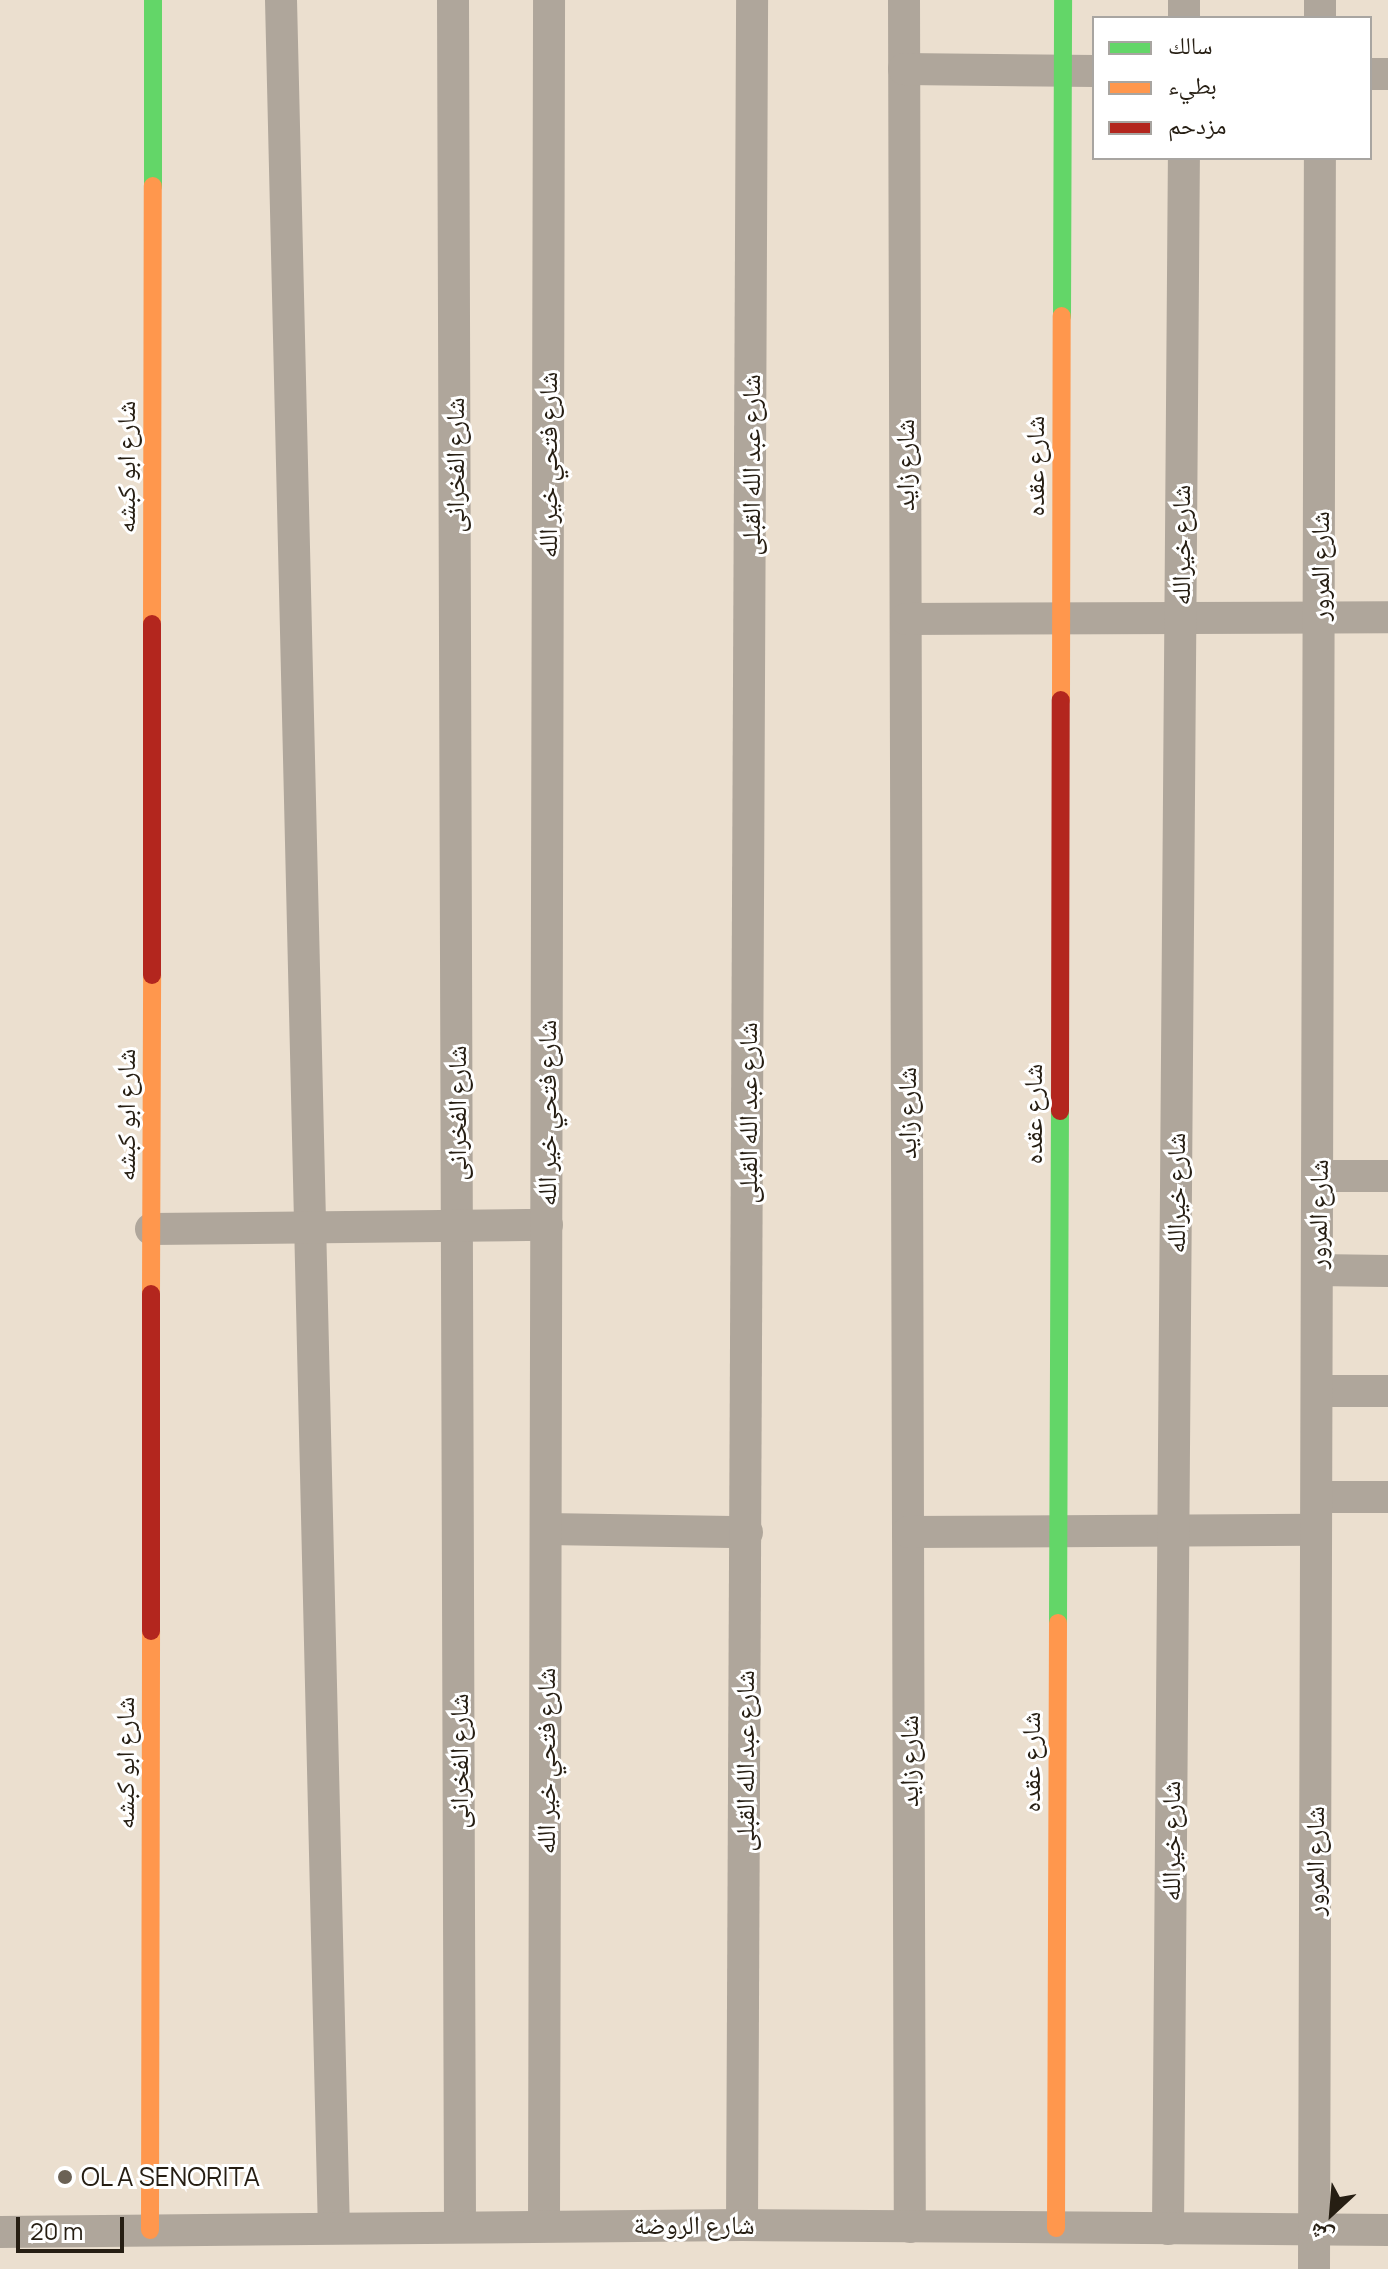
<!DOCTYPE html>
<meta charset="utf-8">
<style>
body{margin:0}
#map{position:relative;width:1388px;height:2269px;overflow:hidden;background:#ebdfcf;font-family:Manrope,"Noto Naskh Arabic",sans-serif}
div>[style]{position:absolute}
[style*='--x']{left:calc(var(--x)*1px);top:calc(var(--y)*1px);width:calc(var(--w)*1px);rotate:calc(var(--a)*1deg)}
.street>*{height:32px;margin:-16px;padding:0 16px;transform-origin:16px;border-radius:16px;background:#afa69b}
.fast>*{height:18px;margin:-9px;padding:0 9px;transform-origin:9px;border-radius:9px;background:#63d668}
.slow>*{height:18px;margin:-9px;padding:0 9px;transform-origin:9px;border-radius:9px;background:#ff974d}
.jam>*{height:18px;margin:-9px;padding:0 9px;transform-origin:9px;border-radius:9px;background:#b3261e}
.dots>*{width:22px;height:22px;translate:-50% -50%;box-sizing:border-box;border:4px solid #fff;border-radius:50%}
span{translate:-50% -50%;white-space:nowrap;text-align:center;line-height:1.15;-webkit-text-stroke:6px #fff;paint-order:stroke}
.street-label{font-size:26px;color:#261e13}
.poi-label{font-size:26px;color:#261e13}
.left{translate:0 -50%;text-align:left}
.legend{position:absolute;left:1092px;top:16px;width:280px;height:144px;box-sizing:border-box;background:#fff;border:2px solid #a8a5a1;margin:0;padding:10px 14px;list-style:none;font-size:24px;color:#261e13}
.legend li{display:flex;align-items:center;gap:16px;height:40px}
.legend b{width:40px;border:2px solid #a8a5a1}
.north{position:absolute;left:1292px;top:2173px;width:80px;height:80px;-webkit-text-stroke:6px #fff;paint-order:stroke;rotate:206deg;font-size:22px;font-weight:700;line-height:32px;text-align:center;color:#261e13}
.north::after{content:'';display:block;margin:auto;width:28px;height:36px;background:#261e13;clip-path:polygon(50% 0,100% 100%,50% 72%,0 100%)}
.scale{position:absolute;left:16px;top:2217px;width:108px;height:36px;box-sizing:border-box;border:4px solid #261e13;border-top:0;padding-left:10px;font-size:24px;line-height:28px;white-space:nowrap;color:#261e13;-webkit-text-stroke:6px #fff;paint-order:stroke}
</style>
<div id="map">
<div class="street">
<div style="--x:281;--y:0;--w:2228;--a:88.64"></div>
<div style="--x:453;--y:0;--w:2226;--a:89.82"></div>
<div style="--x:904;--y:0;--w:2227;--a:89.85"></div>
<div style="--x:1184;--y:0;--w:18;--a:90"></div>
<div style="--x:1320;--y:18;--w:18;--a:-90"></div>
<div style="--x:904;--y:69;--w:190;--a:0.6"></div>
<div style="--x:1370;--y:74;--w:18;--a:0"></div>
<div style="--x:906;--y:619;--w:482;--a:-0.2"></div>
<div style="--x:1318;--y:1176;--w:70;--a:0"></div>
<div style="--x:151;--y:1229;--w:396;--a:-0.6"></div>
<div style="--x:1317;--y:1270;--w:71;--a:0.8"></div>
<div style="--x:1317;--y:1391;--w:71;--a:0"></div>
<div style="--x:1317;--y:1497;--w:71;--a:0"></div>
<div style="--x:547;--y:1529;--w:200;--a:0.9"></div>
<div style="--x:908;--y:1532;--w:408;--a:-0.3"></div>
<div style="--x:742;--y:2225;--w:2225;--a:-89.74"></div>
<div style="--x:544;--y:2226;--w:2226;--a:-89.87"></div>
<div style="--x:1168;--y:2229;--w:2071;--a:-89.56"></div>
<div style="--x:0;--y:2232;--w:742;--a:-0.54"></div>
<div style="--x:742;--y:2225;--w:646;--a:0.44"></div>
<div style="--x:1314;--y:2269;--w:2111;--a:-89.84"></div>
</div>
<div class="fast">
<div style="--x:153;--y:186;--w:186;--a:-90"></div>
<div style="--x:1062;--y:316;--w:316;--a:-89.8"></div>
<div style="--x:1058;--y:1623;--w:512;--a:-89.78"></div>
</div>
<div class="slow">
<div style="--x:152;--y:624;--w:438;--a:-89.9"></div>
<div style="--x:1061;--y:700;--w:384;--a:-89.9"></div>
<div style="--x:151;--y:1294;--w:319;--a:-89.8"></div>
<div style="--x:1056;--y:2228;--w:605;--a:-89.81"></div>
<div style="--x:150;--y:2230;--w:599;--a:-89.9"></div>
</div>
<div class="jam">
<div style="--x:152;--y:975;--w:351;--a:-90"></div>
<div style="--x:1060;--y:1111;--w:411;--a:-89.9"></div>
<div style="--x:151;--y:1631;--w:337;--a:-90"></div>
</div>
<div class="dots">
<div style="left:65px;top:2177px;background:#6b6255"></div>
</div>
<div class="street-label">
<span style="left:455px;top:465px;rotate:-90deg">شارع الفخرانى</span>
<span style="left:548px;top:465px;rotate:-90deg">شارع فتحي خير الله</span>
<span style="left:751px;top:465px;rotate:-90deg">شارع عبد الله القبلى</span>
<span style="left:905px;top:465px;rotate:-90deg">شارع زايد</span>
<span style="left:1035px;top:466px;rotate:-90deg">شارع عقده</span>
<span style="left:126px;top:467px;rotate:-90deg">شارع ابو كبشه</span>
<span style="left:1181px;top:545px;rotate:-90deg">شارع خيرالله</span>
<span style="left:1320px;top:566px;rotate:-90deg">شارع المرور</span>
<span style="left:457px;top:1113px;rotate:-90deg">شارع الفخرانى</span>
<span style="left:547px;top:1113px;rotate:-90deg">شارع فتحي خير الله</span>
<span style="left:748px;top:1113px;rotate:-90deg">شارع عبد الله القبلى</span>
<span style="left:907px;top:1113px;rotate:-90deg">شارع زايد</span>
<span style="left:1033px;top:1114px;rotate:-90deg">شارع عقده</span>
<span style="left:126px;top:1115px;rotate:-90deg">شارع ابو كبشه</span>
<span style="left:1176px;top:1193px;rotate:-90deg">شارع خيرالله</span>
<span style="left:1318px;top:1214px;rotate:-89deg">شارع المرور</span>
<span style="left:459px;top:1761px;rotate:-90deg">شارع الفخرانى</span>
<span style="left:546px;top:1761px;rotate:-90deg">شارع فتحي خير الله</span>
<span style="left:745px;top:1761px;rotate:-90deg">شارع عبد الله القبلى</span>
<span style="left:909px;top:1761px;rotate:-90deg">شارع زايد</span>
<span style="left:1031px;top:1762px;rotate:-90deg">شارع عقده</span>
<span style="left:125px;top:1763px;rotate:-90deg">شارع ابو كبشه</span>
<span style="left:1171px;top:1841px;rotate:-90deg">شارع خيرالله</span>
<span style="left:1315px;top:1861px;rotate:-90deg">شارع المرور</span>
<span style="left:694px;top:2225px">شارع الروضة</span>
</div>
<div class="poi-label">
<span class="left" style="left:81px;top:2177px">OL A SENORITA</span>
</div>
<ul class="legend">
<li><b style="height:10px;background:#63d668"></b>سالك</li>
<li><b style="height:10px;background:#ff974d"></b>بطيء</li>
<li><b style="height:10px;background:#b3261e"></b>مزدحم</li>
</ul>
<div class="north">ش</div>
<div class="scale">20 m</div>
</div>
